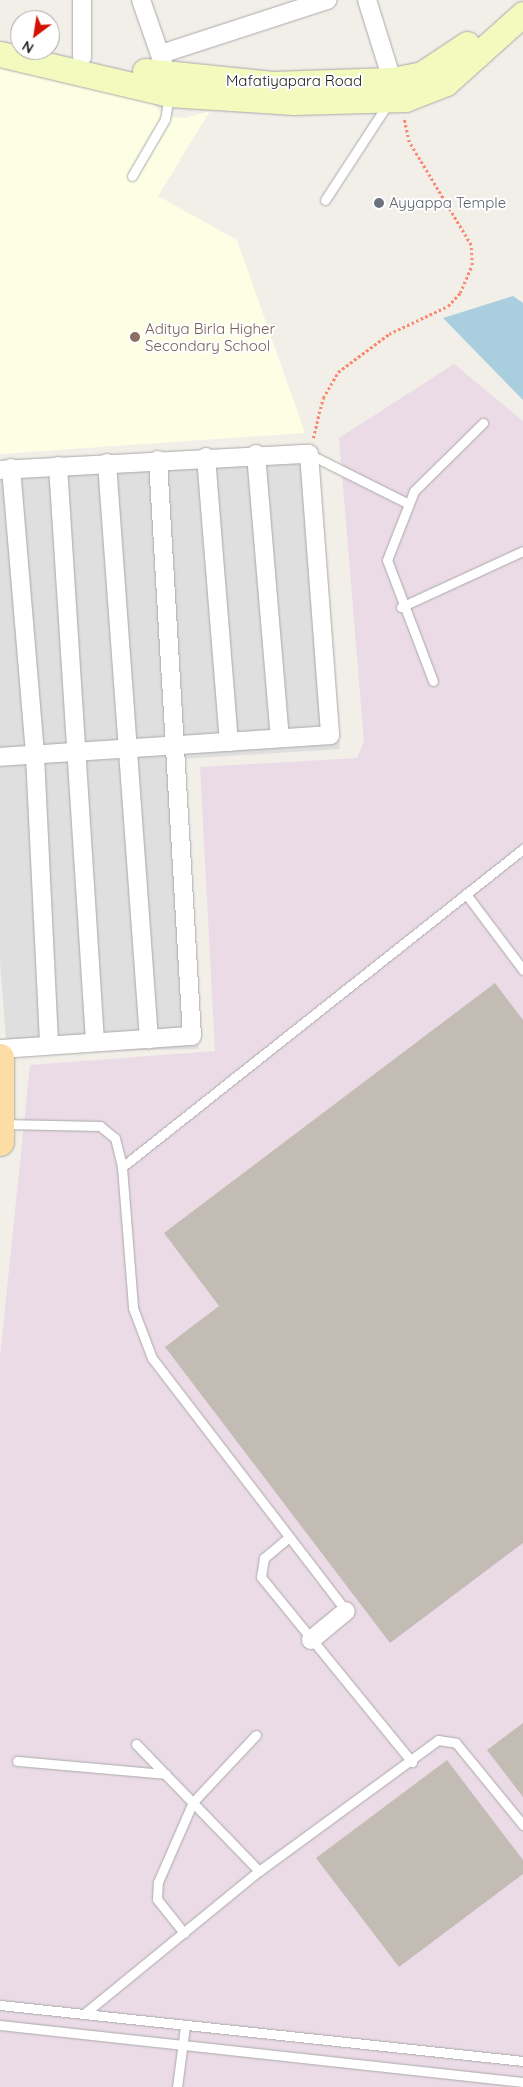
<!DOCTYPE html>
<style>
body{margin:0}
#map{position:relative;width:523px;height:2087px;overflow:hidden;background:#f2efe9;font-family:Quicksand,sans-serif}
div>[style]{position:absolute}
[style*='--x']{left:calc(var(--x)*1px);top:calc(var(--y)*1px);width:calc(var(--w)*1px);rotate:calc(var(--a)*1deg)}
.residential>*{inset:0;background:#e0dfdf}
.industrial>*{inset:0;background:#ebdbe7}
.education>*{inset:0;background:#fdffe5}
.water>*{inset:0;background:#a9cfdf}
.building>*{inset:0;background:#c3bcb5}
.path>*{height:2.5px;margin-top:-1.25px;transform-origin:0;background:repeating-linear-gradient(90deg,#fb8971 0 2.5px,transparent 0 5px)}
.roads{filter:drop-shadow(0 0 1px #a9a9a9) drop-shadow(0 0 1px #a9a9a9)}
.lane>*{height:9px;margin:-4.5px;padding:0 4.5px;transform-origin:4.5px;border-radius:4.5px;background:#fff}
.street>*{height:18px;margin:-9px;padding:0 9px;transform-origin:9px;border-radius:9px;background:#fff}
.secondary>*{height:25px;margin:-12.5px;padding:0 12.5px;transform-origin:12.5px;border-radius:12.5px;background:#f3fabe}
.primary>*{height:28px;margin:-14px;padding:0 14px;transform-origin:14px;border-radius:14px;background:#fcdda3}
.dots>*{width:14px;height:14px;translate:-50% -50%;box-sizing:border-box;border:2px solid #fff;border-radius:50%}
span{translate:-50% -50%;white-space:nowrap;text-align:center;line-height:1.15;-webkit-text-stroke:4px #fff;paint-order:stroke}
.street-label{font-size:15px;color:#222}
.worship-label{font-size:15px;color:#5b616d}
.left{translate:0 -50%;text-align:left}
.education-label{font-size:15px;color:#785e54}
.north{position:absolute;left:10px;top:10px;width:50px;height:50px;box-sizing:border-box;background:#fff;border:1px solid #a7a7a7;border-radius:50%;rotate:211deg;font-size:14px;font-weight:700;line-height:20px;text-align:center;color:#222}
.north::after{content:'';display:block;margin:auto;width:18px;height:22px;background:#d41000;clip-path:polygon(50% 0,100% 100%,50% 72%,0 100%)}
</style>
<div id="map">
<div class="residential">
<div style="clip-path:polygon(309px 458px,340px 749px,180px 759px,199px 1049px,7px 1053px,0 961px,0 480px)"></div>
</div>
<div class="industrial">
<div style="clip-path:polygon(454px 364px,523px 421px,523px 2087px,0 2087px,0 1357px,30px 1065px,215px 1051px,200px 767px,357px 758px,364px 741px,339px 438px)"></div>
</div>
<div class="education">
<div style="clip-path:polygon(0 62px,145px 96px,165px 116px,184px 118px,210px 111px,158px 196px,237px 240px,305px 433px,0 454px)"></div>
</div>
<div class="water">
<div style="clip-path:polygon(513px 296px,523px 303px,523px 400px,443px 318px)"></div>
</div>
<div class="building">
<div style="clip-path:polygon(495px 983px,523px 1020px,523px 1543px,390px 1643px,165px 1347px,219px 1306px,164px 1233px)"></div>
<div style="clip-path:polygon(523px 1723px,523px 1797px,487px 1750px)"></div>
<div style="clip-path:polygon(447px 1760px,523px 1860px,523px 1874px,399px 1967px,316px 1858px)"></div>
</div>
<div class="path">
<div style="--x:313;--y:438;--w:41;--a:-76"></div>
<div style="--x:323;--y:398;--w:30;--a:-60"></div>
<div style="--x:338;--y:372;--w:64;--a:-36.7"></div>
<div style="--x:389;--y:334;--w:65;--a:-25.4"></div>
<div style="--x:448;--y:306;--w:18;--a:-47"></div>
<div style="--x:460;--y:293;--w:30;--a:-67"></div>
<div style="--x:472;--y:265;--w:20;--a:-93"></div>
<div style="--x:471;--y:245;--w:120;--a:-121"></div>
<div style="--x:409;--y:142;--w:25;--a:-102"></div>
</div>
<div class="roads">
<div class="lane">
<div style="--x:132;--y:176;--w:66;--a:-59.9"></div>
<div style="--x:165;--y:119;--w:23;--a:-80"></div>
<div style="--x:325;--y:200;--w:117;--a:-56.9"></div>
<div style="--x:309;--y:454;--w:110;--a:26.6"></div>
<div style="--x:401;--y:607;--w:134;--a:-24.7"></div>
<div style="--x:433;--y:681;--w:129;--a:-110.8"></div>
<div style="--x:387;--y:560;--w:74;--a:-68.6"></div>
<div style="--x:414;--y:491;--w:97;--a:-44.6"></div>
<div style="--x:466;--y:894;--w:95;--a:53.1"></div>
<div style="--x:3;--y:1124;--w:97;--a:1.2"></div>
<div style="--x:100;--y:1126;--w:19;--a:39"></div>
<div style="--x:115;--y:1138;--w:30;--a:76"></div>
<div style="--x:122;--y:1167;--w:141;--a:85.5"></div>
<div style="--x:133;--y:1308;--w:53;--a:69.2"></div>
<div style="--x:152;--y:1358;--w:319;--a:52.5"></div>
<div style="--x:122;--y:1167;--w:512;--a:-38.42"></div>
<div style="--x:289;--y:1537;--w:33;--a:140"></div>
<div style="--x:264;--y:1558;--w:19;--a:99"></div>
<div style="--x:261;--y:1577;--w:239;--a:50.8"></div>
<div style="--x:136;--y:1744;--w:177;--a:45.9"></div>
<div style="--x:17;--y:1761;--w:149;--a:5"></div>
<div style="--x:184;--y:1933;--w:43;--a:-128.5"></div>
<div style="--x:157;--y:1899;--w:17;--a:-87"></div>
<div style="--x:158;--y:1882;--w:87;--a:-66.4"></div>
<div style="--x:193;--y:1802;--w:92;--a:-46.8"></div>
<div style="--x:0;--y:2005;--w:526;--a:6.11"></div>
<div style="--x:84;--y:2014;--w:226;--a:-39.3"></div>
<div style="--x:259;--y:1871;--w:222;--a:-36.2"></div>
<div style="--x:438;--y:1740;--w:18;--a:9"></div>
<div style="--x:456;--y:1743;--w:106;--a:50.7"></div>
<div style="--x:0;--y:2025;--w:526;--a:6.22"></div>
<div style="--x:177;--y:2087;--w:62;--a:-82.5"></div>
</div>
<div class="street">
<div style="--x:82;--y:0;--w:57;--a:90"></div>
<div style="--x:141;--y:0;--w:70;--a:70.8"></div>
<div style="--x:367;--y:0;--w:84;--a:72.6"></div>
<div style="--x:161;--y:54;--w:175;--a:-18"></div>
<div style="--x:256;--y:454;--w:285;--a:85.2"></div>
<div style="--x:206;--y:457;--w:286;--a:85.4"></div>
<div style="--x:107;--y:463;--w:578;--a:85.83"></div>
<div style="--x:58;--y:466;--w:577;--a:86.32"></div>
<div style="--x:11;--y:468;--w:289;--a:85.2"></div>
<div style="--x:35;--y:756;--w:288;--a:87.2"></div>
<div style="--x:0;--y:470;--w:309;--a:-3"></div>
<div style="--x:309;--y:454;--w:282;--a:85.7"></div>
<div style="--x:330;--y:735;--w:331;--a:176.2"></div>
<div style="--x:0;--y:1049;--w:192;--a:-3.9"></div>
<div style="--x:192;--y:1036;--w:577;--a:-93.38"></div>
<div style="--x:311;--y:1640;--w:45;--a:-39.6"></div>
</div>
<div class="secondary">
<div style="--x:0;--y:54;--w:174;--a:13.3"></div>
<div style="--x:169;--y:94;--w:125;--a:3.7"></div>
<div style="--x:294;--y:102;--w:111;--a:-1.5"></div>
<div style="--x:405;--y:99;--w:44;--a:-21.3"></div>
<div style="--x:446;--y:83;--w:103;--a:-41.9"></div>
<div style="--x:145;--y:71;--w:128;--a:5.8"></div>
<div style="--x:272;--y:84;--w:120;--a:-1.9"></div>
<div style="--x:392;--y:80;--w:31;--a:-11"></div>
<div style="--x:422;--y:74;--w:54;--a:-33.7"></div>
</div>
<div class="primary">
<div style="--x:0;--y:1058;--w:84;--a:90"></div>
</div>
</div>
<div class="dots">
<div style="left:379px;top:203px;background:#6b7280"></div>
<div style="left:135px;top:337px;background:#8d6e63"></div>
</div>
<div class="street-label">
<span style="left:294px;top:81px">Mafatiyapara Road</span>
</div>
<div class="worship-label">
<span class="left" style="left:389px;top:203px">Ayyappa Temple</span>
</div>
<div class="education-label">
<span class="left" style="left:145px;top:337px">Aditya Birla Higher<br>Secondary School</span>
</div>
<div class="north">N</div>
</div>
